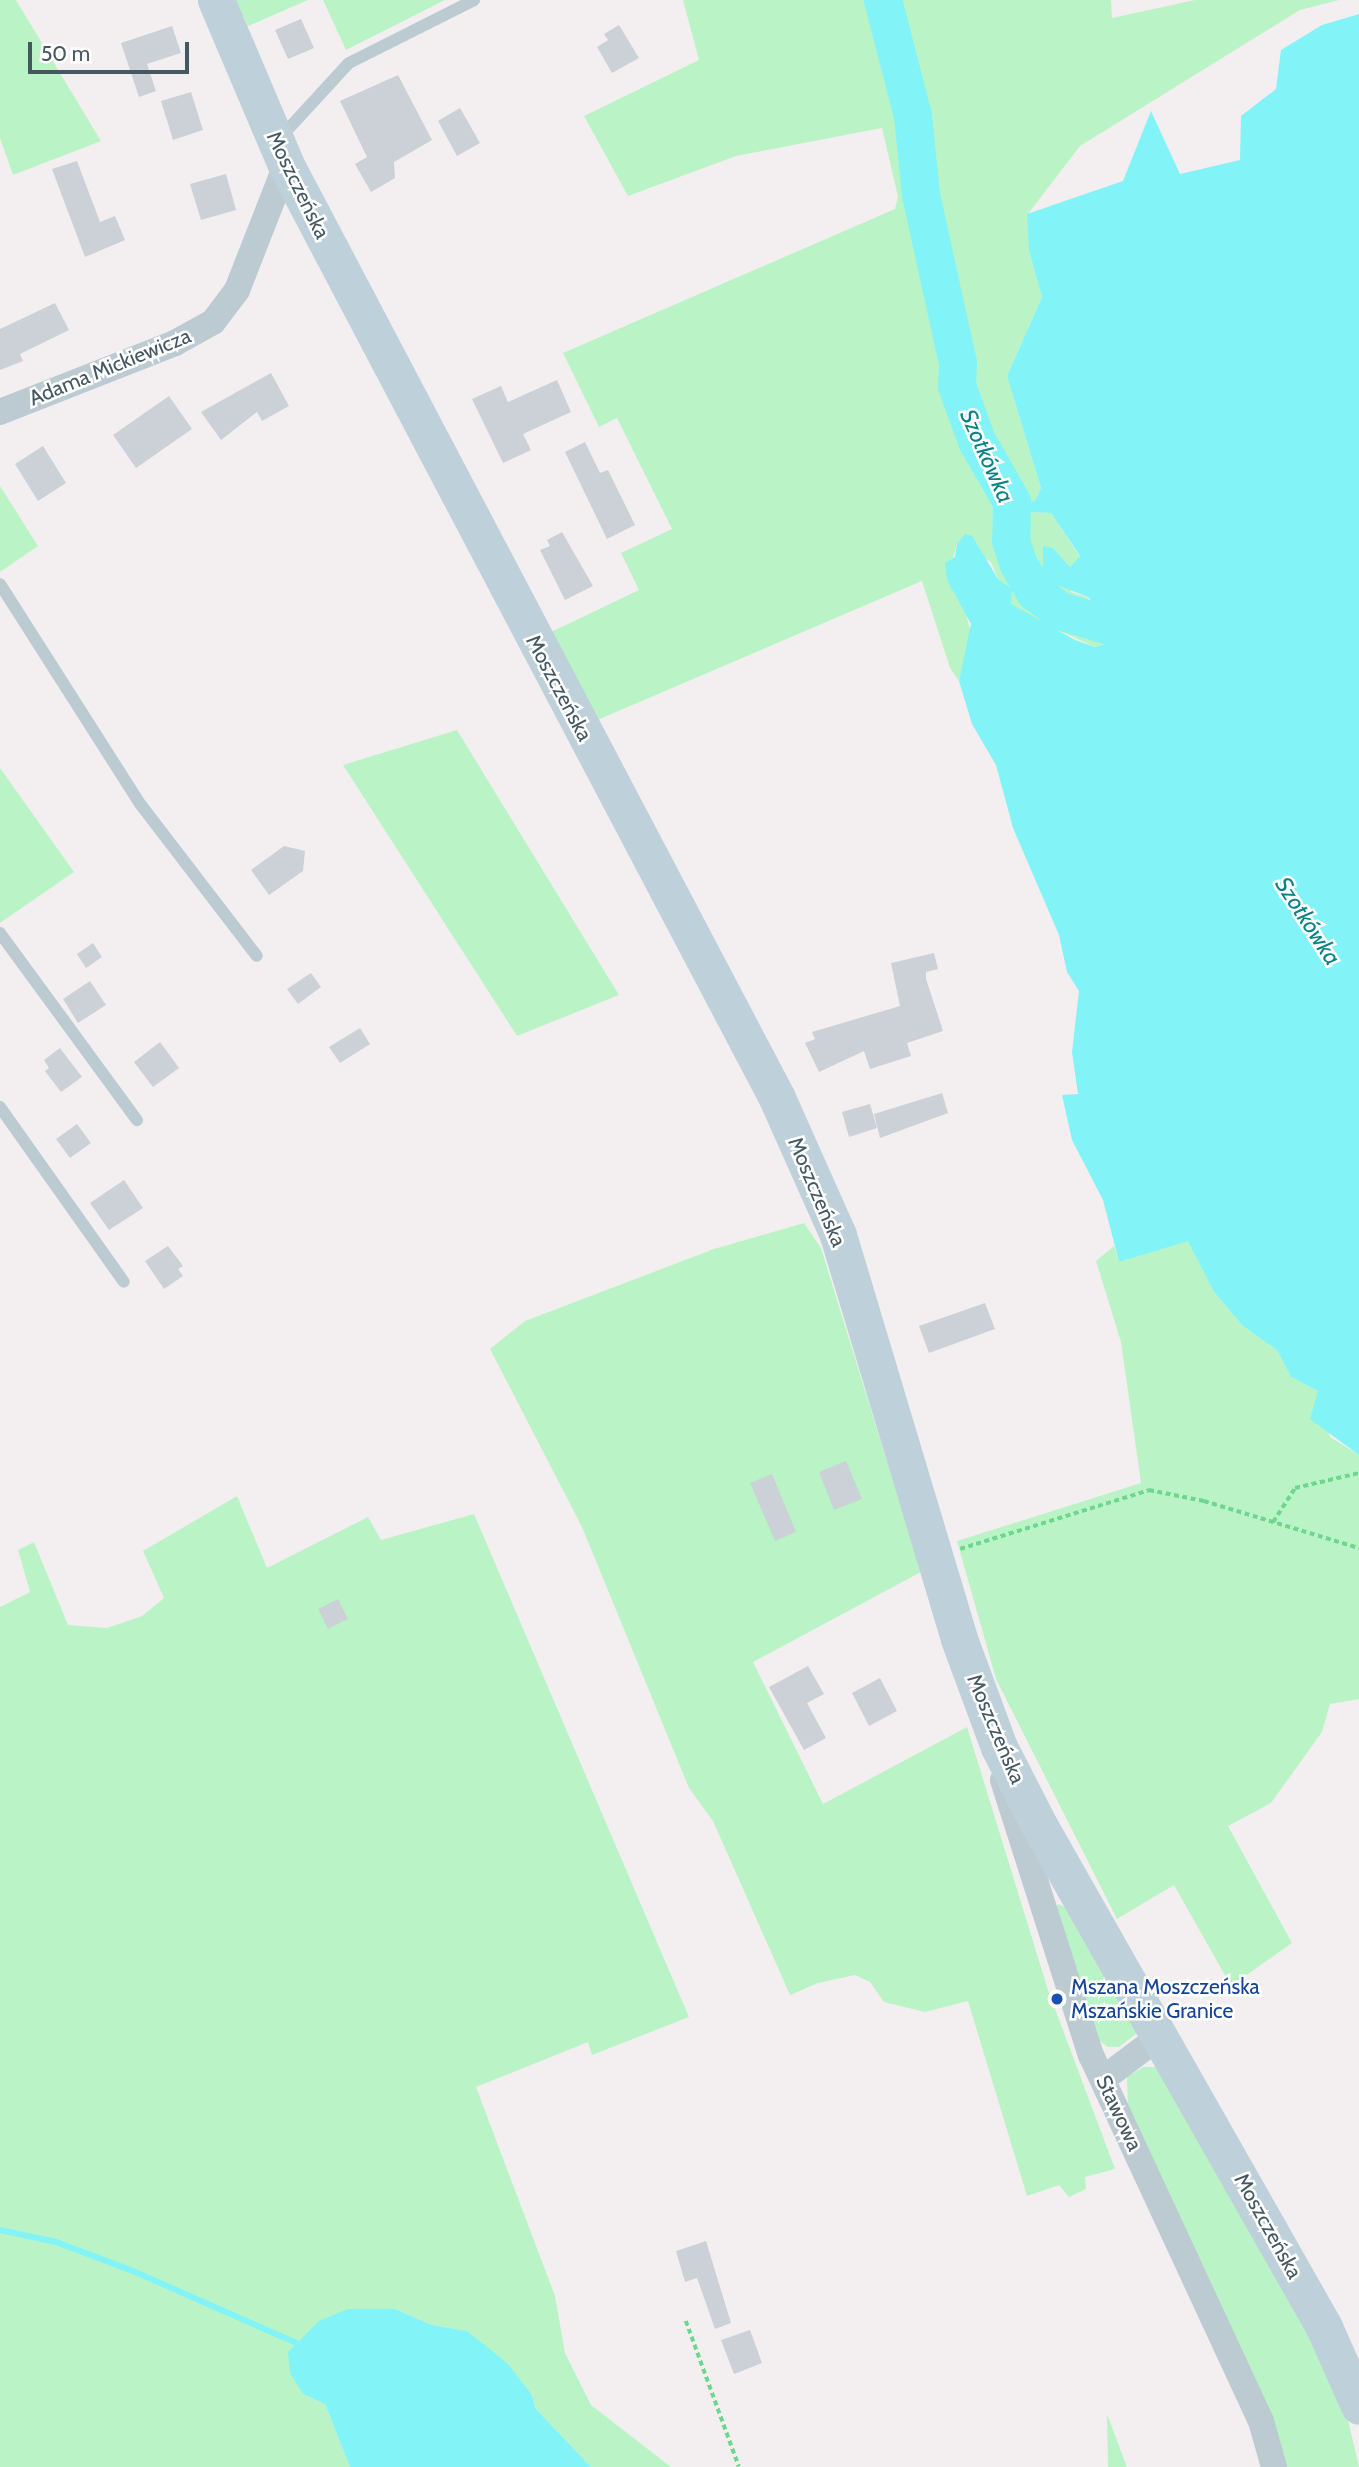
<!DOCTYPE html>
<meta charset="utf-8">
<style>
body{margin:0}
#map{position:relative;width:1359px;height:2467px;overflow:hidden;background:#f3eff0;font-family:Cabin,sans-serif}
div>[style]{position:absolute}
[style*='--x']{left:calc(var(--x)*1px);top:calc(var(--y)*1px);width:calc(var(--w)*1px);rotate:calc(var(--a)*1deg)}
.green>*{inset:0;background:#baf4c6}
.water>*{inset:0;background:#82f3f6}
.stream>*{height:6px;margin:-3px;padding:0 3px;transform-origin:3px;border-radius:3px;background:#82f3f6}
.river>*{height:38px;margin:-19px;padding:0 19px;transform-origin:19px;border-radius:19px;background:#82f3f6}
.building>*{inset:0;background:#cbd1d6}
.path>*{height:3.5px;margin-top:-1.75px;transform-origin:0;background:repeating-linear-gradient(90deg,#6dd790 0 5px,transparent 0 8.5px)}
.lane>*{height:12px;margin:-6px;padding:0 6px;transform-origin:6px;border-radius:6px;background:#bccbd1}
.street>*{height:26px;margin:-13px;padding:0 13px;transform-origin:13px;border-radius:13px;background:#bccbd1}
.secondary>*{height:37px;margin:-18.5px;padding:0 18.5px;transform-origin:18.5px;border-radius:18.5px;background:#bed0d9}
.dots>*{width:19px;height:19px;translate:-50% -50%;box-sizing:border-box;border:4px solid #fff;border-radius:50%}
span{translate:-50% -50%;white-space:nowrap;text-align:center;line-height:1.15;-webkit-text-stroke:5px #fff;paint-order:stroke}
.street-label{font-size:21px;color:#455860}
.transit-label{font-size:21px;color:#164399}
.left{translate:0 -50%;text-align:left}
.water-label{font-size:23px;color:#058286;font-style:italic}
.scale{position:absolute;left:28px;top:42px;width:161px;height:32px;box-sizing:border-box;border:4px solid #455860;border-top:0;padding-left:9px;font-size:21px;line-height:24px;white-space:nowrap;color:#455860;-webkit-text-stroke:5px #fff;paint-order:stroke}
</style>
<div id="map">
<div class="green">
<div style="clip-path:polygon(0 0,16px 0,101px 141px,13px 175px,0 138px)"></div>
<div style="clip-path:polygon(236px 0,308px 0,248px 26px)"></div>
<div style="clip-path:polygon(323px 0,445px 0,346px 50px)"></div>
<div style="clip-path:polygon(683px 0,1111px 0,1112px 18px,1195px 0,1339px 0,1300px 10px,1080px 146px,1028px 214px,1029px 251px,1042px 297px,1007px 376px,1041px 488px,1035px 501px,1025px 503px,1028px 512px,1051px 513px,1080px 557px,1070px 567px,1053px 548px,1071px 592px,1087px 597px,1116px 628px,1115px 642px,1095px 647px,1029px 617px,1010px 604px,1011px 589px,998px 579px,991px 562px,957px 544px,947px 580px,964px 606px,971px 634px,959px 681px,950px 668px,922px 581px,595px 721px,545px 635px,639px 590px,621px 553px,672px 529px,617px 418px,599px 427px,563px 353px,895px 209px,898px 197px,882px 128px,736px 156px,628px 196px,584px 116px,699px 60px)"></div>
<div style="clip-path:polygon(0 486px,38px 546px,0 572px)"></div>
<div style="clip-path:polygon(457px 730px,619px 995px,517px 1036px,343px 765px)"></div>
<div style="clip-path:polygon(0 768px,74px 872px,0 923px)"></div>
<div style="clip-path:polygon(804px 1223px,821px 1248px,921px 1572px,753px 1662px,823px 1804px,967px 1727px,1048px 1990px,1115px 2169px,1085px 2177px,1086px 2189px,1069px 2197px,1059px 2185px,1027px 2196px,968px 2001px,925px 2012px,884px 2002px,870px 1982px,855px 1975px,818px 1983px,790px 1995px,713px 1821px,689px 1788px,582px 1527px,490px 1349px,525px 1321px,714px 1249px)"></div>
<div style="clip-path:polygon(1188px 1240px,1214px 1292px,1243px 1326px,1277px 1350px,1291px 1377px,1318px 1391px,1330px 1437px,1359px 1455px,1359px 1699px,1330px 1704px,1322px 1732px,1271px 1803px,1228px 1826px,1292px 1943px,1231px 1986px,1174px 1885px,1117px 1919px,996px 1679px,957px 1541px,1141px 1483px,1121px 1342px,1096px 1261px,1114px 1246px,1119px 1262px)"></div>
<div style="clip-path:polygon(237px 1496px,267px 1568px,368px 1517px,381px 1540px,474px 1514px,689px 2017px,592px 2055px,588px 2042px,476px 2087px,555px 2296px,565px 2353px,591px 2405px,671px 2467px,591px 2467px,535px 2408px,532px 2395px,467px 2331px,432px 2325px,395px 2309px,303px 2394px,325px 2404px,350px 2467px,0 2467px,0 1607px,30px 1592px,18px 1550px,34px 1542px,68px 1625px,107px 1628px,142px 1616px,164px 1598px,143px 1551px)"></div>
<div style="clip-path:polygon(1058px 1904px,1070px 1909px,1137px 2021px,1136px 2034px,1119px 2047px,1108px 2047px,1097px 2039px,1056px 1909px)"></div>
<div style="clip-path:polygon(1143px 2067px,1157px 2067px,1312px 2330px,1349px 2424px,1359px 2467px,1284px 2467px,1128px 2107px,1127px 2077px)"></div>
<div style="clip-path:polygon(1107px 2414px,1127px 2467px,1108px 2467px)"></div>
</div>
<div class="water">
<div style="clip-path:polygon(1359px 14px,1359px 1455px,1310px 1419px,1318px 1391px,1291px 1377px,1277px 1350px,1243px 1326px,1214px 1292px,1188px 1241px,1119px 1262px,1103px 1200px,1072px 1140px,1062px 1095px,1078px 1094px,1072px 1052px,1079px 991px,1067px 972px,1059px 935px,1013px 828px,996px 765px,972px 724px,959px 681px,971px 624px,947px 580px,945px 563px,955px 557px,957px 544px,965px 534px,972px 536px,998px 579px,1012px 589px,1011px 604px,1075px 640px,1095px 647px,1115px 642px,1116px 628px,1088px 597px,1052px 583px,1043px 573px,1043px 546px,1053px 548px,1070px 567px,1080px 556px,1051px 513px,1028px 512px,1025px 503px,1035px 501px,1041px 488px,1007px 376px,1042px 297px,1029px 251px,1027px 214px,1123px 181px,1151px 111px,1180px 174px,1240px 160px,1241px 116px,1276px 89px,1281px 50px,1322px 25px)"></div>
<div style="clip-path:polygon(348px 2309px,395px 2309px,432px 2325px,467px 2331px,507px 2363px,532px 2395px,535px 2408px,591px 2467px,350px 2467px,325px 2404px,303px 2394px,290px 2373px,288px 2352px,319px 2321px)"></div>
</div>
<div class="stream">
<div style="--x:0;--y:2230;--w:57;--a:12.1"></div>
<div style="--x:56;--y:2242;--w:82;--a:20.6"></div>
<div style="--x:133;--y:2271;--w:178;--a:23.8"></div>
</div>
<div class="river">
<div style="--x:883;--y:0;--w:120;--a:75.5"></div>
<div style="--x:913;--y:116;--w:79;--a:84.2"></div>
<div style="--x:921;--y:195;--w:172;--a:77.6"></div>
<div style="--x:958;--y:363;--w:23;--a:92"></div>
<div style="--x:957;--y:386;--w:59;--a:70"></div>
<div style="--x:977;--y:441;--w:70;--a:60.2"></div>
<div style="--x:1012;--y:502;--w:39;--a:91"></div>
<div style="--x:1011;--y:541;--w:23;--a:72"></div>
<div style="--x:1018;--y:563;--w:34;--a:60"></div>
<div style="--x:1035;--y:592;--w:31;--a:37"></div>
<div style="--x:1060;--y:611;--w:59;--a:16.9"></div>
<div style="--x:1116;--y:628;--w:53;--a:56.6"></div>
</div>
<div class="building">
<div style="clip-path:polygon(301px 19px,314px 48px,288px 59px,275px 30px)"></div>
<div style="clip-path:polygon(619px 25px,639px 58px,612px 73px,597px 47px,608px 40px,604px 34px)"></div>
<div style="clip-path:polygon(172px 26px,181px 53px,147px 64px,156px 91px,139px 97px,121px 43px)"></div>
<div style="clip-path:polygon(398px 75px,432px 140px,394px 162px,395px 178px,371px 192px,355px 164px,367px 157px,340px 101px)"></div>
<div style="clip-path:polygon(191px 92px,203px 130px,173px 140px,161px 101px)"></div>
<div style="clip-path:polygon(460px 108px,480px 143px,457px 156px,438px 121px)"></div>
<div style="clip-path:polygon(77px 161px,100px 222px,115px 216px,125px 240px,85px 257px,52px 169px)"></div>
<div style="clip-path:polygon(226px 174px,236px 210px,201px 220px,190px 184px)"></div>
<div style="clip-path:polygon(55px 303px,69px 330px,20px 354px,23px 361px,0 370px,0 329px)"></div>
<div style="clip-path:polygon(271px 373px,289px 406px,262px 421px,257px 412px,221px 440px,201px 412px)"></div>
<div style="clip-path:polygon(557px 380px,571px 412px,523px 434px,531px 450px,503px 463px,472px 399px,501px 386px,508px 402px)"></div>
<div style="clip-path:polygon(169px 396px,192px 429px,136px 468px,113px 435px)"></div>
<div style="clip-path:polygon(585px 442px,600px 473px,608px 470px,635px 525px,607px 539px,565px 452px)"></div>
<div style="clip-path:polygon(43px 446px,66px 483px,38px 501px,15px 464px)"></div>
<div style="clip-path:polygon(562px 532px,593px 586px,565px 600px,540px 550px,550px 546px,547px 540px)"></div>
<div style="clip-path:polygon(284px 846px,305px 851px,303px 871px,269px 895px,251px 870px)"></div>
<div style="clip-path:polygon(93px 943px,102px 957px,86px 968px,77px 954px)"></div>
<div style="clip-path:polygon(934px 953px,938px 969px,926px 972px,926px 979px,943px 1031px,907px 1043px,911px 1056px,870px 1069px,864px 1051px,819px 1072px,805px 1043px,815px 1039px,812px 1032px,900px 1006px,891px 963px)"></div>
<div style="clip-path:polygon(311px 973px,321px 987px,298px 1004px,287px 989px)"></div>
<div style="clip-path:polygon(90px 981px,106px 1005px,78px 1023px,63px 999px)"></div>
<div style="clip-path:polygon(360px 1028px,370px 1044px,340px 1063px,329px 1047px)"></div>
<div style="clip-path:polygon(160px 1042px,179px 1068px,153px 1087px,134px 1062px)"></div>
<div style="clip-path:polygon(60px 1048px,82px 1077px,61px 1092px,45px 1071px,49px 1068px,44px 1060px)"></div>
<div style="clip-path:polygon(942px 1093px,948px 1113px,880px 1138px,874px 1114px)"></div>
<div style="clip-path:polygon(870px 1104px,877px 1128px,849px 1137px,842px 1112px)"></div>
<div style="clip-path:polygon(77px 1124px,91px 1143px,70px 1158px,56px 1139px)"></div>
<div style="clip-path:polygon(124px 1180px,143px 1208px,109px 1230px,90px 1203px)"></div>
<div style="clip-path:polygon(168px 1246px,183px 1266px,178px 1269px,183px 1276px,164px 1289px,145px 1261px)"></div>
<div style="clip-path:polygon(985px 1303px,995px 1329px,929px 1353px,919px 1326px)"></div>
<div style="clip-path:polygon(846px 1461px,862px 1499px,834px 1510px,819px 1472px)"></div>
<div style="clip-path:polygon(772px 1474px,796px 1532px,775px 1541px,750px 1483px)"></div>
<div style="clip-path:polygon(338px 1599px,348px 1619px,328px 1629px,318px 1609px)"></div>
<div style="clip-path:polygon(808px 1666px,824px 1694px,807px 1703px,826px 1738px,804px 1750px,769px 1687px)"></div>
<div style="clip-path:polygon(880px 1678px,897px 1711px,869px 1726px,852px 1693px)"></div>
<div style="clip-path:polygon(706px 2241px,731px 2323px,715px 2329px,697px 2278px,685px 2282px,676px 2251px)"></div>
<div style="clip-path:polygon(750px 2330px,762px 2363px,734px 2374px,721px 2340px)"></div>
</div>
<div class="path">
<div style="--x:1273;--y:1522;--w:40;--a:-57.1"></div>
<div style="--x:1295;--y:1488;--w:66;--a:-13.2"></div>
<div style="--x:960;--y:1549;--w:198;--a:-17.3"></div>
<div style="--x:1149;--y:1490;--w:56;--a:11.3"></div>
<div style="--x:1204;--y:1501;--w:162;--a:16.9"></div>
<div style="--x:686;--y:2321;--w:155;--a:70"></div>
</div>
<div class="lane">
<div style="--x:279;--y:139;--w:103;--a:-47.4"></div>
<div style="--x:349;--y:63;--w:140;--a:-26.7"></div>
<div style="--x:0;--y:584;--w:262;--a:57.5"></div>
<div style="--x:141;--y:805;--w:190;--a:52.5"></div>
<div style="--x:0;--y:933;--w:232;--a:53.8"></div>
<div style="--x:0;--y:1107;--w:214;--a:54.7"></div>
</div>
<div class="street">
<div style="--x:0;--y:412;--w:188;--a:-21.5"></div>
<div style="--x:175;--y:343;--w:43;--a:-28.9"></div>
<div style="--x:213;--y:322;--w:40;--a:-53"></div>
<div style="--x:237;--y:290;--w:134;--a:-68.6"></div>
<div style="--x:1003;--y:1780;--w:289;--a:72.3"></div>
<div style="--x:1091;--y:2055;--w:404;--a:65.1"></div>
<div style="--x:1261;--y:2421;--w:48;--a:74.2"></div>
<div style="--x:1103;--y:2079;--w:71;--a:-37"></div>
</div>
<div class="secondary">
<div style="--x:216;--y:0;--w:179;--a:67"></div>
<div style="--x:286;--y:165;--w:1054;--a:62.24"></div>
<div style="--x:777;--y:1098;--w:150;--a:66"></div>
<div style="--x:838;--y:1235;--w:422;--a:73.3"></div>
<div style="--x:959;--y:1639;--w:115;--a:69.7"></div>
<div style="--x:999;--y:1747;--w:90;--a:62.9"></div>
<div style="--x:1040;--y:1827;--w:575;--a:60.4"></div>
<div style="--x:1324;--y:2327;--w:86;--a:66.1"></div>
</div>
<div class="dots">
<div style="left:1057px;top:1999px;background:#1a4fb4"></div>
</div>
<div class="street-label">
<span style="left:298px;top:185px;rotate:64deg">Moszczeńska</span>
<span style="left:110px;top:367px;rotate:-22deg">Adama Mickiewicza</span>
<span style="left:559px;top:688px;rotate:62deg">Moszczeńska</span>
<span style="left:817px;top:1192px;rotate:67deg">Moszczeńska</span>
<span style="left:996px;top:1729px;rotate:67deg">Moszczeńska</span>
<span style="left:1119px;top:2113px;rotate:65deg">Stawowa</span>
<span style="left:1268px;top:2226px;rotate:61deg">Moszczeńska</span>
</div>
<div class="transit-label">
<span class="left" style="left:1071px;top:1999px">Mszana Moszczeńska<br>Mszańskie Granice</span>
</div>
<div class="water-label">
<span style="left:987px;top:456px;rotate:66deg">Szotkówka</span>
<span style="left:1308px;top:921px;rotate:57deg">Szotkówka</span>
</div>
<div class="scale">50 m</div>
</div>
